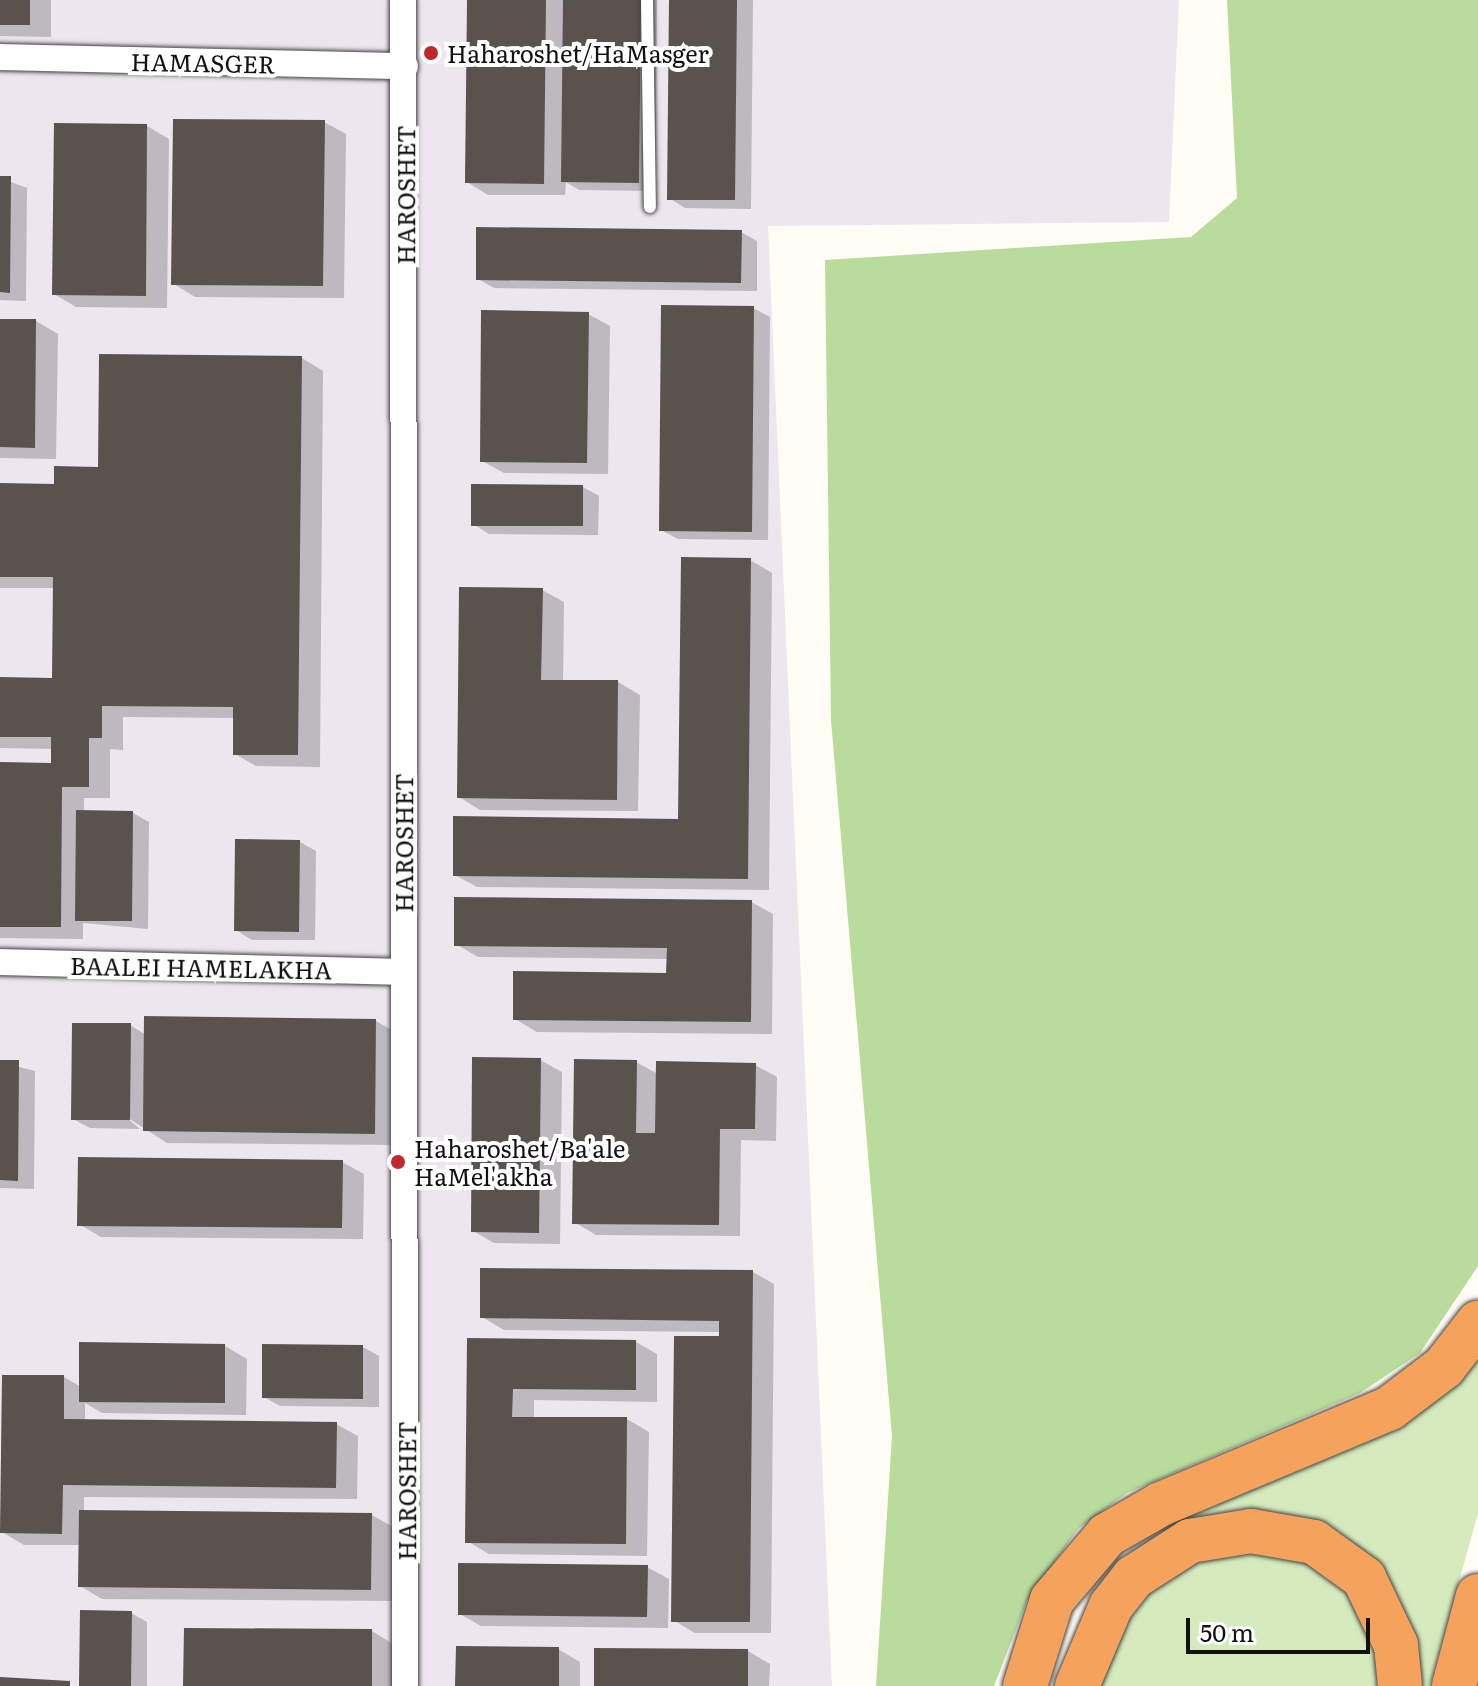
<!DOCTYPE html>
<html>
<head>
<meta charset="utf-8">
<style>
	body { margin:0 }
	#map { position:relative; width:1478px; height:1686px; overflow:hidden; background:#fffdf5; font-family:Literata,serif }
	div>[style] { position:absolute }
	.industrial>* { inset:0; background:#eee6ef }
	.green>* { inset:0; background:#d5ebbd }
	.forest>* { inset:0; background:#b9dc9c }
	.shadow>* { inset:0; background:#0003 }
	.building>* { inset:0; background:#5a524d }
	.roads { filter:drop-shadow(0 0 2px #444) drop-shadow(0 0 2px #444) }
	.service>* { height:12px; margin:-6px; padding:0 6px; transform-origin:6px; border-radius:6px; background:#fff }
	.minor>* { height:26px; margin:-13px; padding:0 13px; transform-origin:13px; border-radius:13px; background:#fff }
	.motorway>* { height:44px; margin:-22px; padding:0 22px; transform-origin:22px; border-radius:22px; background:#f5a25d }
	.dots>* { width:22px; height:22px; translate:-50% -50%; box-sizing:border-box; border:4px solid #fff; border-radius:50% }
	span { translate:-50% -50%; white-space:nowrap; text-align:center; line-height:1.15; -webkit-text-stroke:8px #fff; paint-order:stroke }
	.poi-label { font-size:24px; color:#111 }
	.left { translate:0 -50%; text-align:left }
	.street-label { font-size:24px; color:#111 }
	.scale { position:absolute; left:1186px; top:1618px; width:184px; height:36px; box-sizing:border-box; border:4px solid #111; border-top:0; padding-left:10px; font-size:24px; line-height:28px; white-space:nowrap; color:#111; -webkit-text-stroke:6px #fff; paint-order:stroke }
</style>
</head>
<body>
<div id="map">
	<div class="industrial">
		<div style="clip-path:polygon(0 0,1179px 0,1169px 222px,768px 226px,832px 1686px,0 1686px)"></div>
	</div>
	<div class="green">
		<div style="clip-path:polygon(1478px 1352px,1478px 1513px,1430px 1686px,1420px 1686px,1382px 1578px,1166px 1534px,1155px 1523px)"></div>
		<div style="clip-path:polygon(1216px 1548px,1308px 1558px,1365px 1609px,1383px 1686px,1098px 1686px,1104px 1655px,1154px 1577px)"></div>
	</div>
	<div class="forest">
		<div style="clip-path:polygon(1227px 0,1478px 0,1478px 1266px,1420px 1353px,1360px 1393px,1127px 1493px,1078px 1529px,1027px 1601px,994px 1686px,876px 1686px,892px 1436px,831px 720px,825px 260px,1191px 237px,1237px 198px)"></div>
	</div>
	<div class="shadow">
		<div style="clip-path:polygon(0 0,51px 0,51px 37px,0 36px)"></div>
		<div style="clip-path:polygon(469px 0,657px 0,655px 191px,579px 190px,566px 182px,565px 195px,488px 195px,467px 182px)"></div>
		<div style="clip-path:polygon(671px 0,753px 0,751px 209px,685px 208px,669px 198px)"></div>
		<div style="clip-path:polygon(324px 122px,346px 134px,344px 298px,195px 297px,174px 284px)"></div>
		<div style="clip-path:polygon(147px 126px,169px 139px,167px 308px,76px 307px,54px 294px)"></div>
		<div style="clip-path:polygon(0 178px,27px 188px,26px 301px,0 300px)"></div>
		<div style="clip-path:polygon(741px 232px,757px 241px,757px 291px,494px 288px,478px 279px)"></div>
		<div style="clip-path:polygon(753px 308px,770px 317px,768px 540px,678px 539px,661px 530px)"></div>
		<div style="clip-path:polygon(588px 314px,610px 326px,608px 474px,504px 473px,482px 461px)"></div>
		<div style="clip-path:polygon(0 321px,36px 321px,58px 334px,56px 459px,0 458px)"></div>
		<div style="clip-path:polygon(302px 358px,323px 371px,320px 767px,256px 766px,235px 754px,235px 718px,123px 717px,123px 750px,110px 749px,110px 798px,84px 798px,84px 812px,133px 813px,149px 822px,148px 929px,83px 923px,83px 939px,0 938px,0 764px,53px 765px,53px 749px,0 748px,0 679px,54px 680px,55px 588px,0 588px,0 485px,56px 486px,100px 469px)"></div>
		<div style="clip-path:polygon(583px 487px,599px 496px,598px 535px,489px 534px,473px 524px)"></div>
		<div style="clip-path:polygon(750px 560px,772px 573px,769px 890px,477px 887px,455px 875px,680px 821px)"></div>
		<div style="clip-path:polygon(542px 590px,564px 602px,563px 682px,618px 682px,640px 695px,638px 811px,480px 810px,459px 797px)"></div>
		<div style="clip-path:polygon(300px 842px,316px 851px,315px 940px,252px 940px,236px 930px)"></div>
		<div style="clip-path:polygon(751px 902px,773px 914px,772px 1034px,537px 1032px,515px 1019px,668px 975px,668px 959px,478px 957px,456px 944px)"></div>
		<div style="clip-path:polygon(376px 1021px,397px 1033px,396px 1145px,167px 1143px,122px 1114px,140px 1129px,90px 1128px,73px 1119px,130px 1025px,146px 1035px)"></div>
		<div style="clip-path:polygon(540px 1060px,562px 1072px,560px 1244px,494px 1243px,473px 1231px)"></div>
		<div style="clip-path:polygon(0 1062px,35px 1071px,34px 1189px,0 1188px)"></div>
		<div style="clip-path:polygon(636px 1062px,658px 1074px,755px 1065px,777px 1077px,776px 1141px,741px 1140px,740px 1236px,596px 1235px,574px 1222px)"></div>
		<div style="clip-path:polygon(342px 1162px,364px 1174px,363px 1239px,101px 1237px,79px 1224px)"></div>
		<div style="clip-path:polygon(753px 1272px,774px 1284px,771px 1633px,695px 1633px,673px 1620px,721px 1332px,504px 1330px,482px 1317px)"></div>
		<div style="clip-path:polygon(469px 1340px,636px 1342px,657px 1354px,657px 1402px,534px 1400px,534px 1419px,627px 1419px,649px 1432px,647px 1556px,489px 1554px,467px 1541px)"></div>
		<div style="clip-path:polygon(225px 1346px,247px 1359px,246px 1415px,102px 1413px,85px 1403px,85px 1422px,336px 1424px,358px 1436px,357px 1499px,84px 1497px,84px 1512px,372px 1515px,393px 1527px,392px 1601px,102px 1599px,80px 1586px,80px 1545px,24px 1545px,2px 1532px,64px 1377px,81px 1387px)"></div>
		<div style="clip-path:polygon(363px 1347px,379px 1356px,379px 1407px,280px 1406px,264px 1397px)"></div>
		<div style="clip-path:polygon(647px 1567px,669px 1579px,668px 1628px,481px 1626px,460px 1614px)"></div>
		<div style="clip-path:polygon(131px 1613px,147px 1622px,147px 1686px,81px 1686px)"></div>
		<div style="clip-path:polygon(372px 1631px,393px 1644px,393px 1686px,185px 1686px)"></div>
		<div style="clip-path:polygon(558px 1649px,580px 1662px,580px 1686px,457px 1686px)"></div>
		<div style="clip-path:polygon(748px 1651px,770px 1664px,769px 1686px,596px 1686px)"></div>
	</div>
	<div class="building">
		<div style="clip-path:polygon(0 0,30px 0,30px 25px,0 25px)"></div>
		<div style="clip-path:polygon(467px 0,546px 0,544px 184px,465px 183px)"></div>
		<div style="clip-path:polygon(563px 0,641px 0,639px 183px,561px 182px)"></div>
		<div style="clip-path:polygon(669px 0,737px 0,735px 200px,667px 200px)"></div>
		<div style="clip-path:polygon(173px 119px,325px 120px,323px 286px,171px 285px)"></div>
		<div style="clip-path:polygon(54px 123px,147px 124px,146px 296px,52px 295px)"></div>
		<div style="clip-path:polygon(0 176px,11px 176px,10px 293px,0 292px)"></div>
		<div style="clip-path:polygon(476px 227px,742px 230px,741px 283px,476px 280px)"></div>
		<div style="clip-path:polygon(661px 305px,754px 306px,752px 532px,659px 531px)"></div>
		<div style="clip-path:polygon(481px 310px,589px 312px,587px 463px,480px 462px)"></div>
		<div style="clip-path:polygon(0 319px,36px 319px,35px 448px,0 447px)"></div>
		<div style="clip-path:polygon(99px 354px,302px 356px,298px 755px,233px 755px,233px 707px,102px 706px,102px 738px,89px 738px,89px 787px,62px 787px,61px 927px,0 927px,0 762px,51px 763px,51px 737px,0 737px,0 677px,52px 678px,53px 577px,0 577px,0 483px,54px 484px,54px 466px,98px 467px)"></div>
		<div style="clip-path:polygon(471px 484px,583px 485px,583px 526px,471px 526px)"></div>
		<div style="clip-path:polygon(681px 557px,751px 558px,748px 879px,453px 876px,453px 816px,678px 819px)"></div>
		<div style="clip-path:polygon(459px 587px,543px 588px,541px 680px,618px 680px,617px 800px,457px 798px)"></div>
		<div style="clip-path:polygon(76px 810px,133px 811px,132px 921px,75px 921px)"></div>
		<div style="clip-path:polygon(235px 839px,300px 840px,299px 932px,234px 931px)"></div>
		<div style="clip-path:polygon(454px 897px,752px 900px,751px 1022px,513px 1020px,513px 971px,666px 973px,667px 948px,454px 946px)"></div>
		<div style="clip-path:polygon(144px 1016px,376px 1019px,375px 1134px,143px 1131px)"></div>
		<div style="clip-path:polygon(72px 1023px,131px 1023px,130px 1120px,71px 1120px)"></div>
		<div style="clip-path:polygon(472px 1057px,541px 1058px,539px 1233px,471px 1232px)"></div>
		<div style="clip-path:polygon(574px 1059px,637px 1060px,636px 1133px,655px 1133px,656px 1061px,756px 1063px,755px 1129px,720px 1129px,719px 1225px,572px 1224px)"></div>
		<div style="clip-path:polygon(0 1060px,19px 1060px,18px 1181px,0 1180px)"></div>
		<div style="clip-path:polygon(78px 1157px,343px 1160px,342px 1228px,77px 1226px)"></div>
		<div style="clip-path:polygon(480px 1268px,753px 1270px,750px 1622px,671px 1622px,674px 1336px,719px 1336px,719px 1321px,480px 1318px)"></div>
		<div style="clip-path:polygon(467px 1338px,636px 1340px,636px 1390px,513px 1389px,512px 1417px,627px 1417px,626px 1544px,465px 1543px)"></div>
		<div style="clip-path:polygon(79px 1342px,225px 1344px,225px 1403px,79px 1402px)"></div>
		<div style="clip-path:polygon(262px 1344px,363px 1345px,363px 1399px,262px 1398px)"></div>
		<div style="clip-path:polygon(2px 1375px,64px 1375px,64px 1419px,337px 1422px,336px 1488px,63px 1485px,62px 1534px,0 1533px)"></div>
		<div style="clip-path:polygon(79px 1510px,372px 1513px,371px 1590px,78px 1587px)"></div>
		<div style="clip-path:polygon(458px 1563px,648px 1565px,647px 1617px,458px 1615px)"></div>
		<div style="clip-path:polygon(80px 1610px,132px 1611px,131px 1686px,79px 1686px)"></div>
		<div style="clip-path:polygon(184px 1628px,372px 1629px,372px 1686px,183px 1686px)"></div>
		<div style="clip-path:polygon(456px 1646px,559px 1647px,559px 1686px,455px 1686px)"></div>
		<div style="clip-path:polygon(594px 1648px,748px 1649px,748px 1686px,594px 1686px)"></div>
		<div style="clip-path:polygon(0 1677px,70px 1681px,70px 1686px,0 1686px)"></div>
	</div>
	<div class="roads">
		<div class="service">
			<div style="left:647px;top:0;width:207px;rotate:89.2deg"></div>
		</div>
		<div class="minor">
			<div style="left:403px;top:0;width:1686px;rotate:89.93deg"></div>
			<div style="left:0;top:57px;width:405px;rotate:1.3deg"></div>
			<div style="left:0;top:962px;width:403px;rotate:1.4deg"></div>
		</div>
		<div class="motorway">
			<div style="left:1025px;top:1686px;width:90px;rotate:-72.6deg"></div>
			<div style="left:1052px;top:1600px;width:85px;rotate:-49.8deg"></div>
			<div style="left:1107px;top:1535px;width:62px;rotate:-29.9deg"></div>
			<div style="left:1161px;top:1504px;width:248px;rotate:-22.7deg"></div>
			<div style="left:1390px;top:1408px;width:68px;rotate:-37.2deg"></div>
			<div style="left:1444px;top:1367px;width:56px;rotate:-52.3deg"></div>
			<div style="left:1077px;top:1686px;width:87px;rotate:-67deg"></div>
			<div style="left:1111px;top:1606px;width:37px;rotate:-52deg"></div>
			<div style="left:1134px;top:1577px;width:67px;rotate:-32.7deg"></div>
			<div style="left:1190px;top:1541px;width:62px;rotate:-9.3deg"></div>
			<div style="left:1251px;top:1531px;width:64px;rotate:9.9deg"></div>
			<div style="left:1314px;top:1542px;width:62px;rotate:35.8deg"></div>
			<div style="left:1364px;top:1578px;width:74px;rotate:64.5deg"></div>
			<div style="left:1396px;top:1645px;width:41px;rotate:84.4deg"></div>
			<div style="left:1454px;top:1686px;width:93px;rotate:-75.1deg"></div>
		</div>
	</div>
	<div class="dots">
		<div style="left:431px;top:53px;background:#c4262e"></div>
		<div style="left:398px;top:1162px;background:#c4262e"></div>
	</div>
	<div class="poi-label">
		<span class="left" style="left:447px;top:53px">Haharoshet/HaMasger</span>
		<span class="left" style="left:414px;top:1162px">Haharoshet/Ba'ale<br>HaMel'akha</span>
	</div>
	<div class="street-label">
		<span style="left:203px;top:62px;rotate:1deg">HAMASGER</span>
		<span style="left:405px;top:195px;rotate:-90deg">HAROSHET</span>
		<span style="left:403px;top:843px;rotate:-90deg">HAROSHET</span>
		<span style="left:201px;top:967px;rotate:1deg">BAALEI HAMELAKHA</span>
		<span style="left:406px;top:1491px;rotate:-90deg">HAROSHET</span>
	</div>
	<div class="scale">50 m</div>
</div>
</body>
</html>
